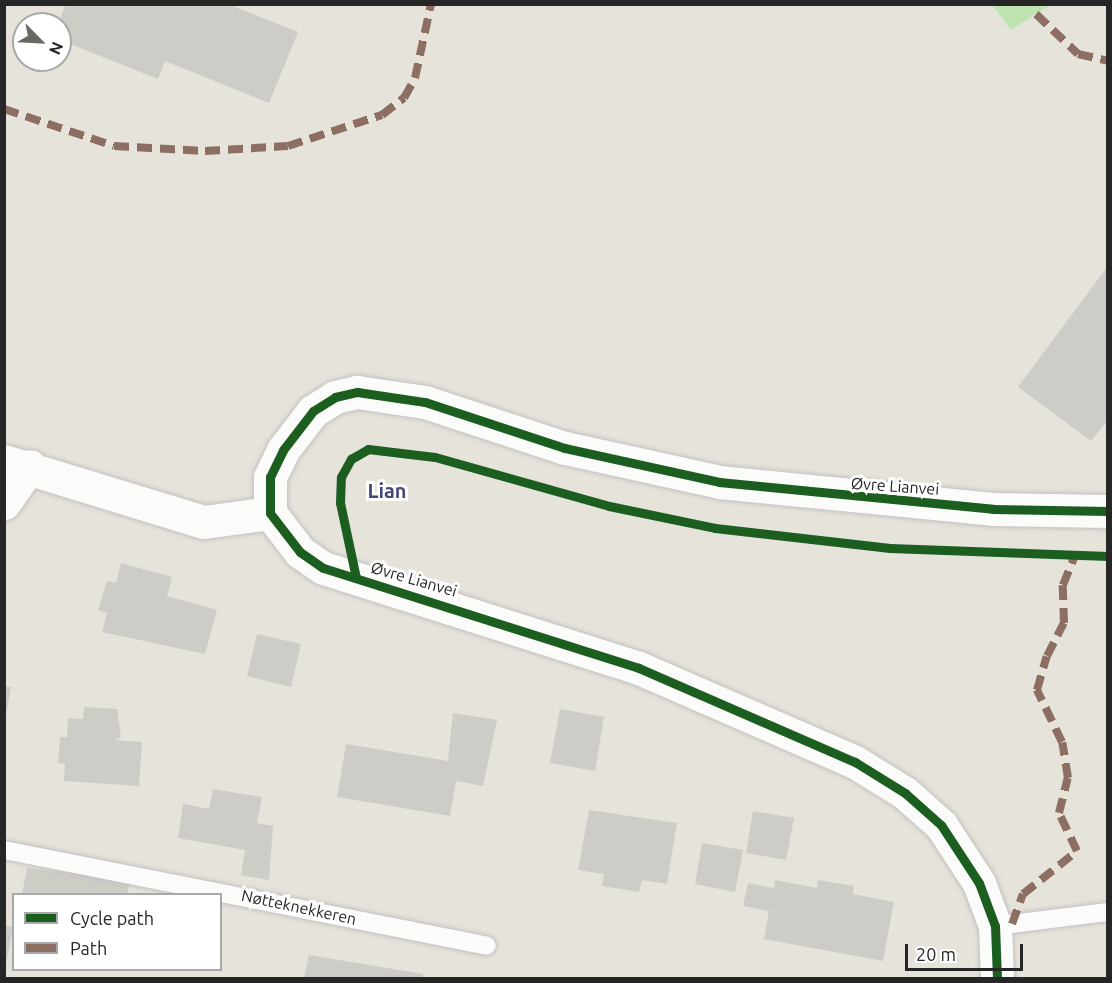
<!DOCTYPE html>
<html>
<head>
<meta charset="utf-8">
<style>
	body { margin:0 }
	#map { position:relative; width:1112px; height:983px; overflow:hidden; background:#e6e3da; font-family:Ubuntu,sans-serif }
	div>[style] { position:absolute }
	.green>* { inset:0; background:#c0e4b1 }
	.building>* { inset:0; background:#ceccc7 }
	.roads { filter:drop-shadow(0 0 2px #c3c1c1) drop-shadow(0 0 2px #c3c1c1) }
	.service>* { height:18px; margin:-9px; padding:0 9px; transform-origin:9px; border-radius:9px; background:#fbfbf9 }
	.minor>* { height:33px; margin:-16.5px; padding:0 16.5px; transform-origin:16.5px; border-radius:16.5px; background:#fbfbf9 }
	.quiet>* { height:8px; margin-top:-4px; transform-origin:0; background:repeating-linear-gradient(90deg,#8d6e63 0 15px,transparent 0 23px) }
	.cycleway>* { height:9px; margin:-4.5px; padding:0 4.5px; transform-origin:4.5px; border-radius:4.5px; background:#1b5e20 }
	span { translate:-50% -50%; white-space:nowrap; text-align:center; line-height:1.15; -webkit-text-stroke:6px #fff; paint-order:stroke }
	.street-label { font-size:16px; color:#262626 }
	.quarter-label { font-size:20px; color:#464778; font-weight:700 }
	.frame { position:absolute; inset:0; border:6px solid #262626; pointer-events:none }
	.legend { position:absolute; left:12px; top:893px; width:210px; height:78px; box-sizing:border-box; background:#fff; border:2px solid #a8a8a8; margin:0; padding:8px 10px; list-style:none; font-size:18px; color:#262626 }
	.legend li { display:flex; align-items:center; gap:12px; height:30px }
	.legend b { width:30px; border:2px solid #a8a8a8 }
	.north { position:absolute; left:12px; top:12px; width:60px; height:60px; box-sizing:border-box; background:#fff; border:2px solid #a8a8a8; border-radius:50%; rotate:114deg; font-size:16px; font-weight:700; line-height:24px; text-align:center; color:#262626 }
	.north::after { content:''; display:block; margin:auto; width:21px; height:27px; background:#696865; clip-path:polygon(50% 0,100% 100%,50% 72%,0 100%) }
	.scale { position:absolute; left:905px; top:944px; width:118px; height:27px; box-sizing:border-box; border:3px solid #262626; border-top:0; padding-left:8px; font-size:18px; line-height:21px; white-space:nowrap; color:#262626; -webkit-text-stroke:4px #fff; paint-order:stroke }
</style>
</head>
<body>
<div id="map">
	<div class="green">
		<div style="clip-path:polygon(992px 5px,1050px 5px,1011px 30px)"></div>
	</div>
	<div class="building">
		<div style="clip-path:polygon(66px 4px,228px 4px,298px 32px,269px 103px,165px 61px,158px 79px,60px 40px,58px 24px)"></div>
		<div style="clip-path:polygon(1108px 266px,1108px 420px,1091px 441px,1018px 387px)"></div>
		<div style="clip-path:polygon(121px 563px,172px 577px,167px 596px,217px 610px,205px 654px,102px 632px,107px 613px,98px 610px,107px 581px,116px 583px)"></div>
		<div style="clip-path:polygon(257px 634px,301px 644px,291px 687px,247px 676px)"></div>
		<div style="clip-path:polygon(4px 686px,11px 687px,6px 716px,4px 715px)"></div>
		<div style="clip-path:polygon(84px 707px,117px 709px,121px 737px,115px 740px,142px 742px,139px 786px,64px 781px,65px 764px,58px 763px,60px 737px,67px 737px,68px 718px,83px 719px)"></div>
		<div style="clip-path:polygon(560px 709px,604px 717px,595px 771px,550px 763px)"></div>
		<div style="clip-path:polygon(453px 713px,497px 720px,483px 786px,456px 781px,450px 816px,337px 797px,346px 744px,448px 761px)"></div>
		<div style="clip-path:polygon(213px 789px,262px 797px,257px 823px,273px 826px,269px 880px,241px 875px,245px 850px,178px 838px,183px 804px,209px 809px)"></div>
		<div style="clip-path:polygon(589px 810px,677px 823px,667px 884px,642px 880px,639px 892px,602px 886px,604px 874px,578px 870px)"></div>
		<div style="clip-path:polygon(753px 811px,794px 818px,786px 860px,746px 853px)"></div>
		<div style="clip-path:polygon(702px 843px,743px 850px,735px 892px,695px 884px)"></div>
		<div style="clip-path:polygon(27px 868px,130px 879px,127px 894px,22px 894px)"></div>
		<div style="clip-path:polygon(775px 880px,817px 888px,818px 880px,854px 886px,853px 894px,894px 902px,883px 961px,764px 939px,769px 911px,743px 906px,748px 883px,774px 888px)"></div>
		<div style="clip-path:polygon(4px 925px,13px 927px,6px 965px,4px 965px)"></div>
		<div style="clip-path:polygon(309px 955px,423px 974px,423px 978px,304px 978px)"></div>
	</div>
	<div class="roads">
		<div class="service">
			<div style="left:4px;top:850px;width:492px;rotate:11.2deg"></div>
			<div style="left:995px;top:926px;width:114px;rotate:-7.1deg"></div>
		</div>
		<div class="minor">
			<div style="left:4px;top:461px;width:209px;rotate:17deg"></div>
			<div style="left:204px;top:522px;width:67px;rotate:-7.8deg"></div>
			<div style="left:4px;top:503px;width:45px;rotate:-54.9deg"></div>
			<div style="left:997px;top:978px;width:52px;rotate:-92.2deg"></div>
			<div style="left:995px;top:926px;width:46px;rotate:-110.4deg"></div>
			<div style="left:979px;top:883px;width:69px;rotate:-123.2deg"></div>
			<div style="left:941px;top:825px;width:48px;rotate:-138.4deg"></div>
			<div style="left:905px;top:793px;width:59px;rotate:-148.2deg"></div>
			<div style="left:855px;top:762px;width:236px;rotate:-156.5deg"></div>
			<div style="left:639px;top:668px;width:331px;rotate:-162.4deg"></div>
			<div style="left:323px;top:568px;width:28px;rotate:-145deg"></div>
			<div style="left:300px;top:552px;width:49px;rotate:-127.6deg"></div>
			<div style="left:270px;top:513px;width:36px;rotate:-90deg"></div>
			<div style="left:270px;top:477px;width:30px;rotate:-64deg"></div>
			<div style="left:283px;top:450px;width:49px;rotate:-52.4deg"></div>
			<div style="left:313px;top:411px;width:26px;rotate:-32deg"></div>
			<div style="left:335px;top:397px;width:23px;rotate:-13deg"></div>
			<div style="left:357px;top:392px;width:69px;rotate:8.4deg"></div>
			<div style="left:425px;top:402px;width:147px;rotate:18.2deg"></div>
			<div style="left:565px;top:448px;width:158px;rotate:12.4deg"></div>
			<div style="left:719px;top:482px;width:275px;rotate:5.6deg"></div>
			<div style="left:993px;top:509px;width:115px;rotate:1deg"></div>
		</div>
	</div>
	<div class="quiet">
		<div style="left:1036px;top:14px;width:58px;rotate:43.6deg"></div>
		<div style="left:1078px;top:54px;width:31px;rotate:13deg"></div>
		<div style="left:4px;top:109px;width:116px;rotate:18.6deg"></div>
		<div style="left:114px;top:146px;width:91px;rotate:3.1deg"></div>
		<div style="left:205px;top:151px;width:83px;rotate:-3.4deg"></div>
		<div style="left:288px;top:146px;width:99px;rotate:-18.3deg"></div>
		<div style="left:382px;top:115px;width:28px;rotate:-38deg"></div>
		<div style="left:404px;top:98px;width:23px;rotate:-61deg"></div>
		<div style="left:415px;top:78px;width:76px;rotate:-77.8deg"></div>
		<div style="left:1012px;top:924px;width:32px;rotate:-70deg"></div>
		<div style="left:1023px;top:894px;width:69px;rotate:-38.5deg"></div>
		<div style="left:1077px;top:851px;width:42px;rotate:-115.3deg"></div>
		<div style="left:1059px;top:813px;width:36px;rotate:-76deg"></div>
		<div style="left:1068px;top:778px;width:36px;rotate:-99deg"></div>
		<div style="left:1062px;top:742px;width:58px;rotate:-115.7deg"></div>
		<div style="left:1037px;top:690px;width:35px;rotate:-74deg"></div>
		<div style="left:1047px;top:656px;width:37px;rotate:-63deg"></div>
		<div style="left:1064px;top:623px;width:38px;rotate:-92deg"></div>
		<div style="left:1063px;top:585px;width:31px;rotate:-68deg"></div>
	</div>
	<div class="cycleway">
		<div style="left:356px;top:578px;width:77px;rotate:-102deg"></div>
		<div style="left:340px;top:503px;width:26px;rotate:-88deg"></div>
		<div style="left:341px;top:477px;width:21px;rotate:-61deg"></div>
		<div style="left:351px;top:459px;width:20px;rotate:-30deg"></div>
		<div style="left:368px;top:449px;width:67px;rotate:6.8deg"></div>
		<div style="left:435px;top:457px;width:181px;rotate:15.7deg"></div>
		<div style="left:609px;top:506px;width:108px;rotate:11.7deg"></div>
		<div style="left:715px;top:528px;width:176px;rotate:6.5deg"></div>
		<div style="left:890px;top:548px;width:218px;rotate:2.1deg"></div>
		<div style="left:997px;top:978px;width:52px;rotate:-92.2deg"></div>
		<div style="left:995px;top:926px;width:46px;rotate:-110.4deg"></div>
		<div style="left:979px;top:883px;width:69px;rotate:-123.2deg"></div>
		<div style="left:941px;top:825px;width:48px;rotate:-138.4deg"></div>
		<div style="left:905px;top:793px;width:59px;rotate:-148.2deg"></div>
		<div style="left:855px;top:762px;width:236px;rotate:-156.5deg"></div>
		<div style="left:639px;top:668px;width:331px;rotate:-162.4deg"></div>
		<div style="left:323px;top:568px;width:28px;rotate:-145deg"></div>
		<div style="left:300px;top:552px;width:49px;rotate:-127.6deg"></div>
		<div style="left:270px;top:513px;width:36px;rotate:-90deg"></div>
		<div style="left:270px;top:477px;width:30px;rotate:-64deg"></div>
		<div style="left:283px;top:450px;width:49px;rotate:-52.4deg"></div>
		<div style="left:313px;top:411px;width:26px;rotate:-32deg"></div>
		<div style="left:335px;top:397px;width:23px;rotate:-13deg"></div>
		<div style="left:357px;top:392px;width:69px;rotate:8.4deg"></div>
		<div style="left:425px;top:402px;width:147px;rotate:18.2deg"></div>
		<div style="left:565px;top:448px;width:158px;rotate:12.4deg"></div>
		<div style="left:719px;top:482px;width:275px;rotate:5.6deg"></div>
		<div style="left:993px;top:509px;width:115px;rotate:1deg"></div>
	</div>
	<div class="street-label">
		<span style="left:895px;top:486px;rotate:4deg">Øvre Lianvei</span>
		<span style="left:414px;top:579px;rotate:16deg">Øvre Lianvei</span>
		<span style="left:299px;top:907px;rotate:12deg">Nøtteknekkeren</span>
	</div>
	<div class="quarter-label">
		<span style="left:387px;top:490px">Lian</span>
	</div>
	<div class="frame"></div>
	<ul class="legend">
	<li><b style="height:8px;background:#1b5e20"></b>Cycle path</li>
	<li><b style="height:8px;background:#8d6e63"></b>Path</li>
	</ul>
	<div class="north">N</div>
	<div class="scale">20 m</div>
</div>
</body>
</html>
